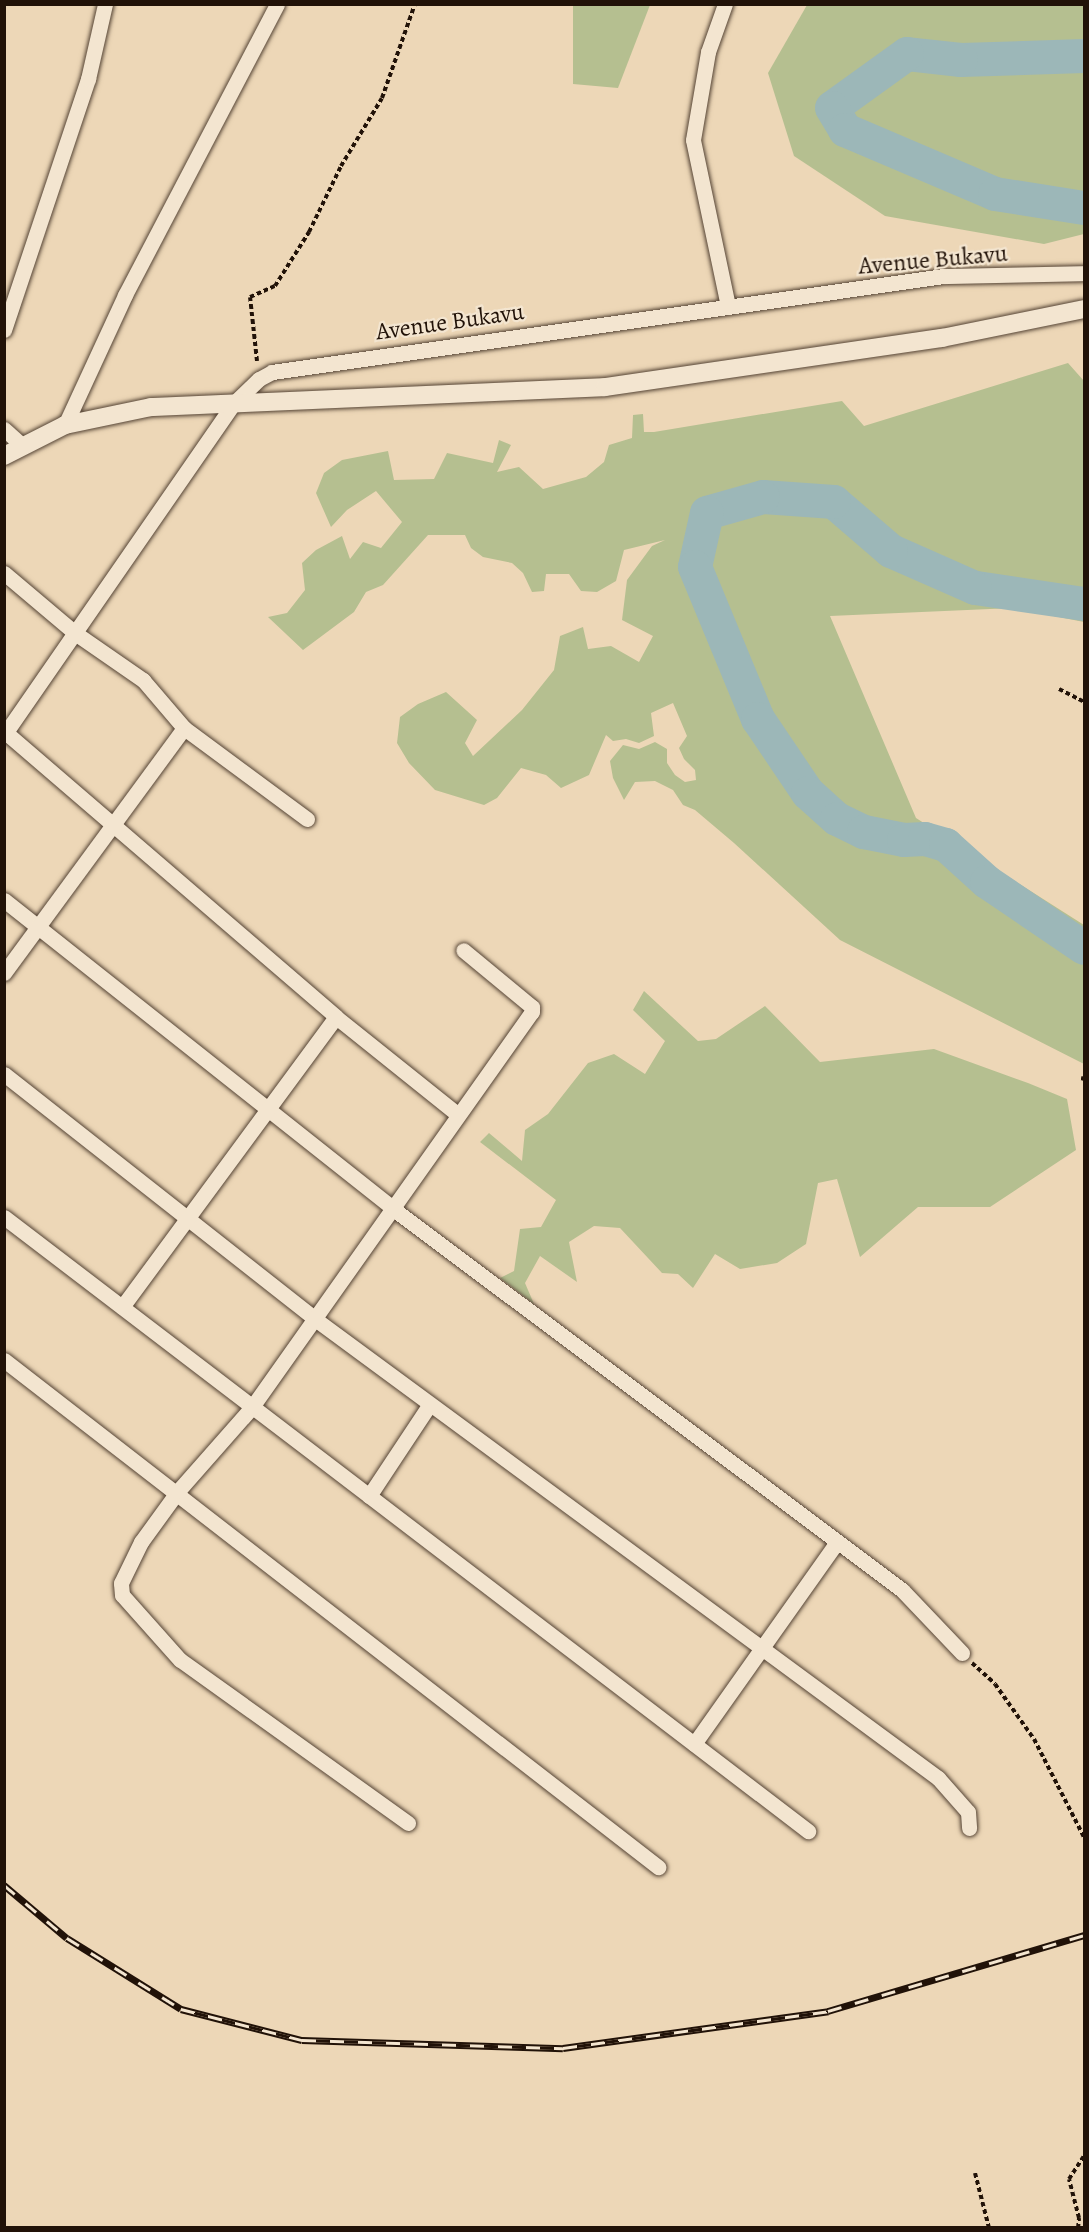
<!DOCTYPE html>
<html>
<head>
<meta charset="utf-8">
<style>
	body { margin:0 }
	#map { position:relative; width:1089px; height:2232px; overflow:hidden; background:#edd7b7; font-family:Alegreya,serif }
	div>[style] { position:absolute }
	.green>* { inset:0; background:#b5bf90 }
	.river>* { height:34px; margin:-17px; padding:0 17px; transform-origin:17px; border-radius:17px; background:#9cb7b8 }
	.path>* { height:4px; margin-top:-2px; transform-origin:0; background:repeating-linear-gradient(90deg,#211208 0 4.5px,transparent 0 7.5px) }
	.roads { filter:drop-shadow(0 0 2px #544334) drop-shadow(0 0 2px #544334) }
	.minor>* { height:15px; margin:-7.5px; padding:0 7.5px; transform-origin:7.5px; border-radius:7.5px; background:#f3e5d0 }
	.tertiary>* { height:18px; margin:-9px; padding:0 9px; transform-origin:9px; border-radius:9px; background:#f3e5d0 }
	.rail>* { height:7px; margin-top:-3.5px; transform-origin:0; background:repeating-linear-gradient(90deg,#f3e5d0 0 14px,#211208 0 28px); box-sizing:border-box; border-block:2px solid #211208 }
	span { translate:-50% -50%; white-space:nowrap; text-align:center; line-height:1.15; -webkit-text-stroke:4.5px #f3e5d0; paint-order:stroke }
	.street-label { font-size:24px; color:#211208 }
	.frame { position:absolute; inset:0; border:6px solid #211208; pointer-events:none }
</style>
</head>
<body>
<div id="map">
	<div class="green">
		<div style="clip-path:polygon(573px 5px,650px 5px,618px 88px,573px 84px)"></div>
		<div style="clip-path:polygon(807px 5px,1084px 5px,1084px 234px,1044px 244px,885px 216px,794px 156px,768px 73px)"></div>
		<div style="clip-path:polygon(1068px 363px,1084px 381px,1084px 622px,1013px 608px,830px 616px,916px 818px,1084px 925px,1084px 1064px,840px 940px,734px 843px,695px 810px,683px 805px,673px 790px,655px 781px,635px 782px,624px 800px,613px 778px,610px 761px,623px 745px,639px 749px,655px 742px,667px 749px,667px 763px,675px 775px,685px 782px,696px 780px,695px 770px,684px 759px,679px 748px,687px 736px,673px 703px,651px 713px,654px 736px,639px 743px,626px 739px,613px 741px,606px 735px,589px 775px,561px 788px,546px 775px,521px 768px,497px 798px,484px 805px,435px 790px,409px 763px,397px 743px,400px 717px,418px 704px,446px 692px,477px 720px,465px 743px,473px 756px,522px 710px,554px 670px,560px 636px,583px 627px,588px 649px,611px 646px,639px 662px,653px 636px,622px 620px,627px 580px,652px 546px,665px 540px,624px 550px,616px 581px,597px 592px,581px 591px,569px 574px,546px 574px,544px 591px,532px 592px,523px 573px,512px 563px,483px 557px,471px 548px,465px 535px,428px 535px,383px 585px,366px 592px,354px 612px,303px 650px,268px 617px,287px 613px,305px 590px,302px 563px,316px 550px,342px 536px,350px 559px,363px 542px,381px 548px,402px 522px,376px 491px,347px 510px,331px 527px,316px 493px,324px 473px,342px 460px,388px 451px,394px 480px,434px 479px,447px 453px,493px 463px,499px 440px,511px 445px,497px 472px,519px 467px,543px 489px,586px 477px,604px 462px,609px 445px,632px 438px,633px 415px,643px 414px,644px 432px,654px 432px,842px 401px,864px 426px)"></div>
		<div style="clip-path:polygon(644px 991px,698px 1041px,716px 1039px,765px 1006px,820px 1062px,934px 1049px,1028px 1083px,1067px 1099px,1076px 1150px,990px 1207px,918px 1207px,860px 1257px,837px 1179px,818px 1183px,806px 1244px,777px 1263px,740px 1269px,715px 1254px,693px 1288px,678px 1274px,662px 1273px,620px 1228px,594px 1226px,569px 1242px,577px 1282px,540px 1256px,525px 1283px,534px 1304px,500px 1278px,514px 1271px,520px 1229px,541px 1227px,556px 1200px,480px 1142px,489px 1133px,522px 1161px,525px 1130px,548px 1114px,588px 1063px,614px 1054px,645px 1074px,665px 1041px,633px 1010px)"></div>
	</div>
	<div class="river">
		<div style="left:1084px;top:56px;width:123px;rotate:178.1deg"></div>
		<div style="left:961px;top:60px;width:54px;rotate:-173.7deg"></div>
		<div style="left:907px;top:54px;width:92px;rotate:144.2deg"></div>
		<div style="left:832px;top:108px;width:26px;rotate:59deg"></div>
		<div style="left:845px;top:130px;width:163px;rotate:23.1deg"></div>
		<div style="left:995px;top:194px;width:90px;rotate:8.9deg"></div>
		<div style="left:1084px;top:604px;width:110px;rotate:-171.6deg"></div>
		<div style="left:975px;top:588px;width:92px;rotate:-156.2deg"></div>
		<div style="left:891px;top:551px;width:75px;rotate:-139.3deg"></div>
		<div style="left:834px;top:502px;width:71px;rotate:-176deg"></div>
		<div style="left:763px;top:497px;width:58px;rotate:164.1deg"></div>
		<div style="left:707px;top:513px;width:55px;rotate:102.5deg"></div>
		<div style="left:695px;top:567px;width:165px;rotate:67.5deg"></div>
		<div style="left:758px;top:719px;width:89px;rotate:56deg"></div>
		<div style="left:808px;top:793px;width:39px;rotate:42deg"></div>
		<div style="left:837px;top:819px;width:30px;rotate:26deg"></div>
		<div style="left:864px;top:832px;width:41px;rotate:11.3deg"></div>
		<div style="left:904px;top:840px;width:21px;rotate:-3deg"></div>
		<div style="left:925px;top:839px;width:22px;rotate:16deg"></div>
		<div style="left:946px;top:845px;width:55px;rotate:42.1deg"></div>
		<div style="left:987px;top:882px;width:117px;rotate:34.2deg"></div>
	</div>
	<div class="path">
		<div style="left:516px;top:4px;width:5px"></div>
		<div style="left:257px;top:361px;width:64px;rotate:-96.2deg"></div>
		<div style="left:250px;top:297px;width:27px;rotate:-24deg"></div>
		<div style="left:275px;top:286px;width:64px;rotate:-57.8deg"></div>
		<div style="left:309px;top:232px;width:73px;rotate:-64.1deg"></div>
		<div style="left:341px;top:166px;width:79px;rotate:-58.9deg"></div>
		<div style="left:382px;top:98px;width:100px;rotate:-70.7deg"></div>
		<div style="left:1059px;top:689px;width:28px;rotate:27deg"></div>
		<div style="left:1081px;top:1078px;width:3px;rotate:18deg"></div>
		<div style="left:972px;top:1663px;width:31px;rotate:42deg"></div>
		<div style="left:995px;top:1684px;width:67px;rotate:54.7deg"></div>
		<div style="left:1034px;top:1739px;width:110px;rotate:63deg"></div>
		<div style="left:975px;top:2173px;width:57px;rotate:75.7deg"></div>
		<div style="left:1078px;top:2228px;width:10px;rotate:-84deg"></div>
		<div style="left:1079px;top:2218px;width:40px;rotate:-104.4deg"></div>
		<div style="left:1069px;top:2179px;width:27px;rotate:-57deg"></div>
	</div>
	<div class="roads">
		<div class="minor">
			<div style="left:725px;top:4px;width:51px;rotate:109.5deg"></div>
			<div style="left:708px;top:52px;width:89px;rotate:99.7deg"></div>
			<div style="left:693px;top:140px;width:170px;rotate:78.1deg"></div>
			<div style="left:4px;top:330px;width:265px;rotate:-71.5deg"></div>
			<div style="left:88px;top:79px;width:77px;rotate:-77.2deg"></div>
			<div style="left:65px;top:425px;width:143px;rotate:-65.2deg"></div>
			<div style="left:125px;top:295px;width:328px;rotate:-62.4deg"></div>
			<div style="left:4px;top:429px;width:24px;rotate:42deg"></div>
			<div style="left:4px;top:573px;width:93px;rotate:40.2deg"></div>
			<div style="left:75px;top:633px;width:83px;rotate:34.7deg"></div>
			<div style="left:143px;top:680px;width:63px;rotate:49.5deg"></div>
			<div style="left:184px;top:728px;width:153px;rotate:36.5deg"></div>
			<div style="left:4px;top:731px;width:438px;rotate:40.7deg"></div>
			<div style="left:336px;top:1017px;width:155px;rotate:38.7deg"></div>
			<div style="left:4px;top:735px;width:402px;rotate:-55.3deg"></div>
			<div style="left:233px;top:404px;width:36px;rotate:-44deg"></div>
			<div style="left:259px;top:379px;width:15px;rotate:-28deg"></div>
			<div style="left:272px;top:372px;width:679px;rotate:-8.13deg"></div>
			<div style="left:944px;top:276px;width:140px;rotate:-1.2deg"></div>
			<div style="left:4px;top:900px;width:495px;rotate:38.4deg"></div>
			<div style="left:392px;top:1208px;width:637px;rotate:36.83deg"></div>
			<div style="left:902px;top:1590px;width:87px;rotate:46.4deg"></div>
			<div style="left:4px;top:973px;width:304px;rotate:-53.7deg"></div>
			<div style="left:4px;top:1074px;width:396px;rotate:38.2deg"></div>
			<div style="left:315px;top:1319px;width:774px;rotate:36.38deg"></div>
			<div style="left:938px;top:1778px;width:45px;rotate:48.6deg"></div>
			<div style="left:968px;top:1812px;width:16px;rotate:86deg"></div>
			<div style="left:4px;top:1217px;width:1012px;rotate:37.37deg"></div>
			<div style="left:122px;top:1307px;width:360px;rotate:-53.6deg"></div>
			<div style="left:4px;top:1360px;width:828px;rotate:37.78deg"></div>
			<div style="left:369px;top:1496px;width:110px;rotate:-56.5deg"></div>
			<div style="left:694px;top:1744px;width:247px;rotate:-54.7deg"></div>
			<div style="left:408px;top:1823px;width:280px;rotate:-144.4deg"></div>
			<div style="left:180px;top:1660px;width:87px;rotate:-131.7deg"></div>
			<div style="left:122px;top:1595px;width:12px;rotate:-95deg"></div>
			<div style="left:121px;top:1583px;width:46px;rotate:-64deg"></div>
			<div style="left:141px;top:1542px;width:63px;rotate:-54deg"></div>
			<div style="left:178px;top:1491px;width:112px;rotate:-48.6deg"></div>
			<div style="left:252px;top:1407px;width:484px;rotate:-54.7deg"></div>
			<div style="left:532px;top:1012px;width:5px;rotate:-90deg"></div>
			<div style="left:532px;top:1007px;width:89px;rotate:-140.4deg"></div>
		</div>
		<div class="tertiary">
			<div style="left:4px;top:456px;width:68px;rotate:-26.9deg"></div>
			<div style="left:65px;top:425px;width:88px;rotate:-11.8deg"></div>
			<div style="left:151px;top:407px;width:454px;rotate:-2.5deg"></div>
			<div style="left:605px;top:387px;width:341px;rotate:-8.3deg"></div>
			<div style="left:942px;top:338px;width:145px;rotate:-11.5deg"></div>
		</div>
	</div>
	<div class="rail">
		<div style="left:4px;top:1885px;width:82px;rotate:40.1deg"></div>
		<div style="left:67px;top:1938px;width:134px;rotate:31.9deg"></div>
		<div style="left:181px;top:2009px;width:125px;rotate:14.4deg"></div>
		<div style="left:302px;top:2040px;width:261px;rotate:1.8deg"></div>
		<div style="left:563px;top:2048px;width:268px;rotate:-7.9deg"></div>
		<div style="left:828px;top:2011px;width:267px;rotate:-16.5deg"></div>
	</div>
	<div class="street-label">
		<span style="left:933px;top:260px;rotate:-5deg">Avenue Bukavu</span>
		<span style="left:450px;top:322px;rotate:-8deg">Avenue Bukavu</span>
	</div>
	<div class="frame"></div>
</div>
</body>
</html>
